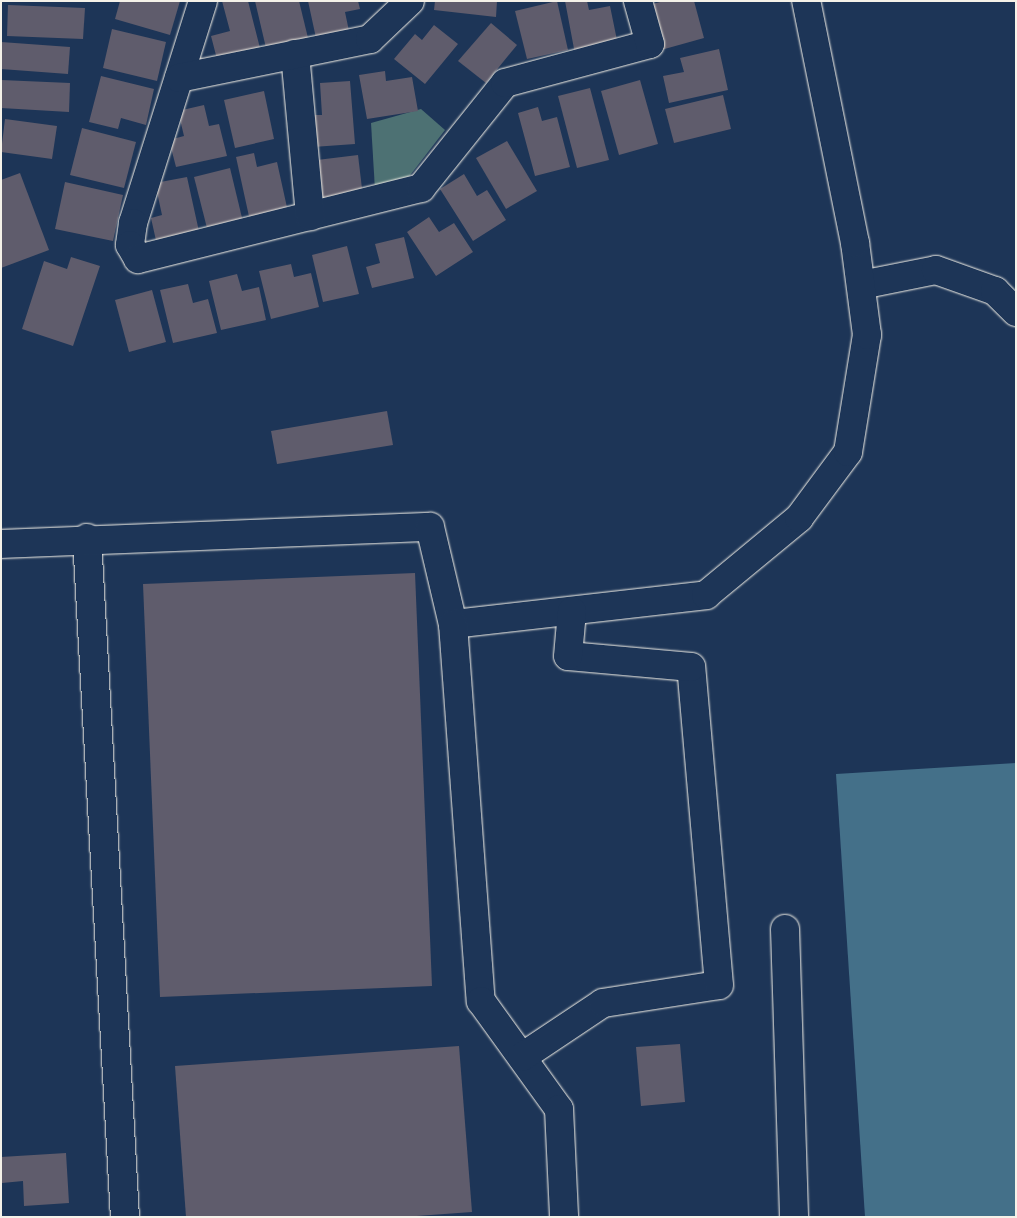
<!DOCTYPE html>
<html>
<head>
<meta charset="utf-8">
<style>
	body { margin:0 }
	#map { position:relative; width:1017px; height:1218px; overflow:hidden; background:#1d3557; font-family:Kalam,sans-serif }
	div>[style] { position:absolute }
	.green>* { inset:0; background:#4d7173 }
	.water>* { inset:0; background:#447089 }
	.building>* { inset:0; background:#5f5c6c }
	.roads { filter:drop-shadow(0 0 1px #f4f1e8) drop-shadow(0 0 1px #f4f1e8) }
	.minor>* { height:28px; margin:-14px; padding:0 14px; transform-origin:14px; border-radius:14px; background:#1d3557 }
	span { translate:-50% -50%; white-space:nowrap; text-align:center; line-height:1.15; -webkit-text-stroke:4px #1d3557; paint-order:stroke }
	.frame { position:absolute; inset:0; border:2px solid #f4f1e8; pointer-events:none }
</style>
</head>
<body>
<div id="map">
	<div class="green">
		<div style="clip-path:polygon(421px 109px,445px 130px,401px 187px,375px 190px,371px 123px)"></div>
	</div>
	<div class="water">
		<div style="clip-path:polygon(1016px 763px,1016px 1217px,865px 1217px,836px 774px)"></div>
	</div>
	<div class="building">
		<div style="clip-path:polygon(120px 1px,180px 1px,170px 35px,115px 19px)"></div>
		<div style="clip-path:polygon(222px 1px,248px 1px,261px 52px,218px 63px,211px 36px,230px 31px)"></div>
		<div style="clip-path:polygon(255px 1px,299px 1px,308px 38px,266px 48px)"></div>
		<div style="clip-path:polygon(308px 1px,358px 1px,360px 9px,345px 12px,349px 31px,316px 38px)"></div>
		<div style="clip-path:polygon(435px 1px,497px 1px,496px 17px,434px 10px)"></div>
		<div style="clip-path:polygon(557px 1px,568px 50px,527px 59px,515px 11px)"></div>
		<div style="clip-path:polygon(565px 1px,587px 1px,589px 10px,610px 6px,618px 45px,575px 54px)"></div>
		<div style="clip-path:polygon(664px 1px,694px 1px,704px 38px,661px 50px,649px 5px)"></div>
		<div style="clip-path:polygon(8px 5px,85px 8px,83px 39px,7px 36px)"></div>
		<div style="clip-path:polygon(491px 23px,517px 45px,486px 83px,458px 61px)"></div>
		<div style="clip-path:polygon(434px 25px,458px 44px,425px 84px,394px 59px,415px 34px,422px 40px)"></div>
		<div style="clip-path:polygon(112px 29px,166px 42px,157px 81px,103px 68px)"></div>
		<div style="clip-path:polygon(1px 42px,70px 47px,68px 74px,1px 69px)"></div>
		<div style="clip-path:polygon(719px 49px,728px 90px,669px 103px,663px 76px,684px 72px,680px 58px)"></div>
		<div style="clip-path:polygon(385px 71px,386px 81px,412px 77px,418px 111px,367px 119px,359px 75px)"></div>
		<div style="clip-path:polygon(101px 76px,154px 89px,146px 125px,121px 118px,118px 129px,89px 122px)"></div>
		<div style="clip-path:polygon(1px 80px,70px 83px,69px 112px,1px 108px)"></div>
		<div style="clip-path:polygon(640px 80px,658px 144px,619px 155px,601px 91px)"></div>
		<div style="clip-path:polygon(350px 81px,355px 144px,313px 147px,310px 115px,322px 115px,320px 83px)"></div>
		<div style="clip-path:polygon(590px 88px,609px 160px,577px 168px,558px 96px)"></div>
		<div style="clip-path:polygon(264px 91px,274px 139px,235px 148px,224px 100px)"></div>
		<div style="clip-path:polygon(723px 95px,731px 129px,674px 143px,665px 109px)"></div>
		<div style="clip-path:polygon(204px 105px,209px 126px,219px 124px,227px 156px,176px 167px,169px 140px,184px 136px,178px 111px)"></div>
		<div style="clip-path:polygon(538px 107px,542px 121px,557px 117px,570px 167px,535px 176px,518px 113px)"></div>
		<div style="clip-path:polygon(5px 119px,57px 126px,52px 159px,1px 152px)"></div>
		<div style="clip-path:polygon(82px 128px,136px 142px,124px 188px,70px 175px)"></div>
		<div style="clip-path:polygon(507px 141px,537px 191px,506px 209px,476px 158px)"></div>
		<div style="clip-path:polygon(254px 153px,257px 167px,277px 162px,288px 212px,250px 221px,236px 157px)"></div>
		<div style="clip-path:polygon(358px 155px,363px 197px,323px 202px,317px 160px)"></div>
		<div style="clip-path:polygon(230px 168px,243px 222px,208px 232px,194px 177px)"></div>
		<div style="clip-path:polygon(20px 173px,49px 250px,1px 268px,1px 180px)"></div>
		<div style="clip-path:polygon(464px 174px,477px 196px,487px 190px,506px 220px,473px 241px,440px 189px)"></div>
		<div style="clip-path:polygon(187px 177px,200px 236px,157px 245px,151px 218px,162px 215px,155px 183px)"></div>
		<div style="clip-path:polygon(65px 182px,123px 195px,113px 241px,55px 229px)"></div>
		<div style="clip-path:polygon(429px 217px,439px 232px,454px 223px,473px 252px,436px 276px,407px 232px)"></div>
		<div style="clip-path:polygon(404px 237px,414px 278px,372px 288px,366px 267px,380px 263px,375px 244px)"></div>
		<div style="clip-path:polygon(347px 246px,359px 294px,323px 302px,312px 255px)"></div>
		<div style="clip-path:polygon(71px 257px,100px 266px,73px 346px,22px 329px,44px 261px,67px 269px)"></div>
		<div style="clip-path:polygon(291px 264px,294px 277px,311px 273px,319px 307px,271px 319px,259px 271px)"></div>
		<div style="clip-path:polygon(237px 274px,242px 291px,259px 287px,266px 320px,221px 330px,209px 281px)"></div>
		<div style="clip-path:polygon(188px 284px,193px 303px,208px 299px,217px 333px,173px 343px,160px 290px)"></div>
		<div style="clip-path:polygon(152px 290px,166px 342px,129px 352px,115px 300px)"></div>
		<div style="clip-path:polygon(387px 411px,393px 445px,277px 464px,271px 431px)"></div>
		<div style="clip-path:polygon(415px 573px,432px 986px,160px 997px,143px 584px)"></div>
		<div style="clip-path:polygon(680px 1044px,685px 1102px,641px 1106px,636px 1047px)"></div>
		<div style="clip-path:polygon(459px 1046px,472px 1212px,403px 1217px,186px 1217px,175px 1066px)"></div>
		<div style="clip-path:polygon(66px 1153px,69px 1203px,24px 1206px,23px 1181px,2px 1183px,1px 1157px)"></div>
	</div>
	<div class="roads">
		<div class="minor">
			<div style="left:203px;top:1px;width:233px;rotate:107.5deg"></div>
			<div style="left:133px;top:223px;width:22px;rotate:98deg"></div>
			<div style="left:130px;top:245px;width:16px;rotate:60deg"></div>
			<div style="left:138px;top:259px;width:292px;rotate:-14.1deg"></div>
			<div style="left:421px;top:188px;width:134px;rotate:-51.3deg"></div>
			<div style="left:505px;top:83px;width:150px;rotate:-15.1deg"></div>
			<div style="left:650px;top:44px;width:45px;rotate:-105.6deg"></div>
			<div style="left:295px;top:54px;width:163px;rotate:84.7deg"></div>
			<div style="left:179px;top:78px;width:195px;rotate:-11.5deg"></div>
			<div style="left:370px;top:39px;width:55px;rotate:-43.5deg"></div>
			<div style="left:861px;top:285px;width:76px;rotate:-11.3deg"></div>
			<div style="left:936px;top:270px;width:63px;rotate:19.6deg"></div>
			<div style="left:995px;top:291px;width:30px;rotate:45deg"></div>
			<div style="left:87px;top:538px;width:680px;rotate:86.8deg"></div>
			<div style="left:1px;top:544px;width:429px;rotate:-2.3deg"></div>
			<div style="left:430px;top:527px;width:100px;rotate:76.7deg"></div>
			<div style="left:453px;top:624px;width:255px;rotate:-6.5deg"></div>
			<div style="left:706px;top:595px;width:121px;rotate:-39.6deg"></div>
			<div style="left:799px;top:518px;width:82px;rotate:-53.4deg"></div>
			<div style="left:848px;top:452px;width:119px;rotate:-80.8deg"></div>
			<div style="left:867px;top:335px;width:93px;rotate:-97.4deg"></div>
			<div style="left:855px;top:243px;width:247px;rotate:-101.4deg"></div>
			<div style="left:453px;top:624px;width:378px;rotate:85.8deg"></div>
			<div style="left:481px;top:1001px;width:133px;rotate:54.2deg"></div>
			<div style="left:559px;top:1109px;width:108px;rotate:87.3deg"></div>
			<div style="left:785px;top:929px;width:288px;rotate:88.2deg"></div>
			<div style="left:522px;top:1057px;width:97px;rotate:-33.7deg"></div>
			<div style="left:603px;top:1003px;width:117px;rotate:-8.8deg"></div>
			<div style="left:719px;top:985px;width:319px;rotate:-95deg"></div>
			<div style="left:691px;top:667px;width:123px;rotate:-174.9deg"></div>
			<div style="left:568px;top:656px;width:45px;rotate:-84.9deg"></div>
		</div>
	</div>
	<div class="frame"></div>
</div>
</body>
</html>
